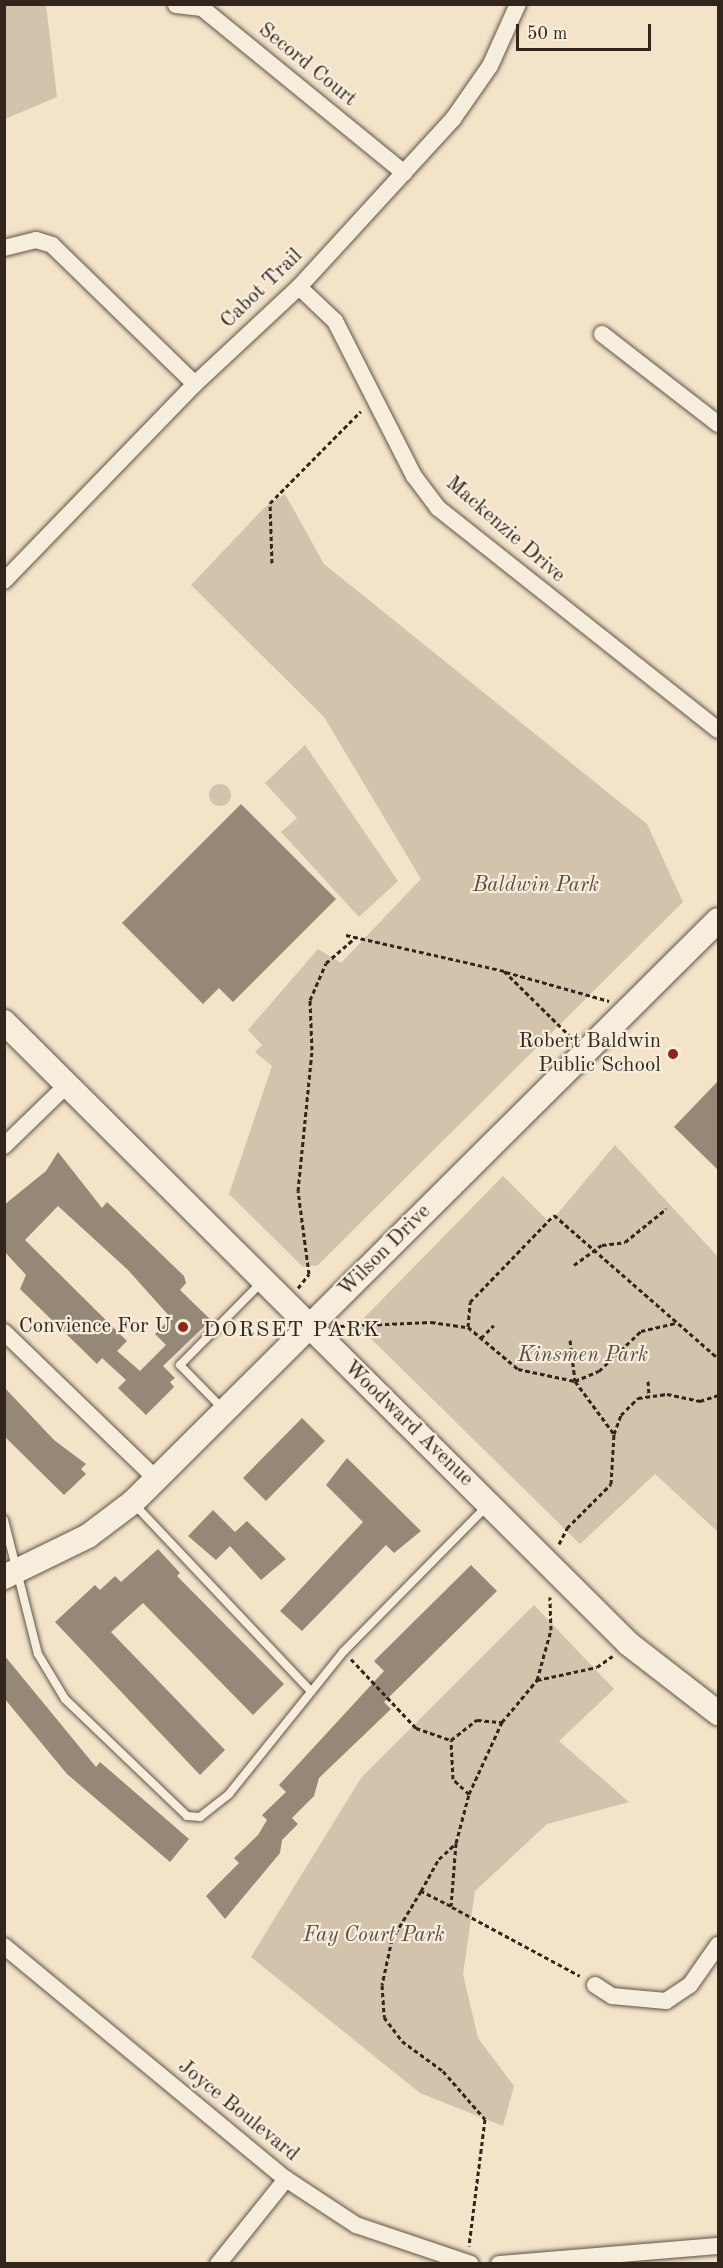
<!DOCTYPE html>
<html>
<head>
<meta charset="utf-8">
<style>
	body { margin:0 }
	#map { position:relative; width:723px; height:2268px; overflow:hidden; background:#f2e3c9; font-family:"Old Standard TT",serif }
	div>[style] { position:absolute }
	.green>* { inset:0; background:#d1c3ac }
	.round { border-radius:50% }
	.building>* { inset:0; background:#958876 }
	.path>* { height:3px; margin-top:-1.5px; transform-origin:0; background:repeating-linear-gradient(90deg,#31251c 0 4.5px,transparent 0 7.5px) }
	.roads { filter:drop-shadow(0 0 2px #615447) drop-shadow(0 0 2px #615447) }
	.lane>* { height:8px; margin:-4px; padding:0 4px; transform-origin:4px; border-radius:4px; background:#f7eddc }
	.street>* { height:16px; margin:-8px; padding:0 8px; transform-origin:8px; border-radius:8px; background:#f7eddc }
	.secondary>* { height:24px; margin:-12px; padding:0 12px; transform-origin:12px; border-radius:12px; background:#f7eddc }
	.dots>* { width:16px; height:16px; translate:-50% -50%; box-sizing:border-box; border:3px solid #f7eddc; border-radius:50% }
	span { translate:-50% -50%; white-space:nowrap; text-align:center; line-height:1.15; -webkit-text-stroke:4.5px #f7eddc; paint-order:stroke }
	.street-label { font-size:21px; color:#31251c }
	.park-label { font-size:21px; color:#594c40; font-style:italic }
	.poi-label { font-size:21px; color:#31251c }
	.right { translate:-100% -50%; text-align:right }
	.neighbourhood-label { font-size:22px; color:#31251c; letter-spacing:1.5px }
	.frame { position:absolute; inset:0; border:6px solid #31251c; pointer-events:none }
	.scale { position:absolute; left:516px; top:24px; width:135px; height:27px; box-sizing:border-box; border:3px solid #31251c; border-top:0; padding-left:8px; font-size:18px; line-height:21px; white-space:nowrap; color:#31251c; -webkit-text-stroke:4px #f7eddc; paint-order:stroke }
</style>
</head>
<body>
<div id="map">
	<div class="green">
		<div style="clip-path:polygon(5px 4px,46px 5px,57px 97px,5px 119px)"></div>
		<div style="clip-path:polygon(285px 494px,324px 564px,647px 824px,683px 902px,318px 1265px,303px 1267px,229px 1194px,272px 1066px,255px 1052px,262px 1045px,248px 1030px,318px 949px,341px 963px,421px 879px,324px 717px,191px 585px,265px 507px)"></div>
		<div style="clip-path:polygon(305px 745px,398px 881px,359px 917px,281px 832px,297px 818px,265px 783px)"></div>
		<div class="round" style="left:209px;top:784px;width:22px;height:22px"></div>
		<div style="clip-path:polygon(615px 1145px,718px 1257px,718px 1532px,655px 1474px,580px 1544px,357px 1325px,503px 1176px,550px 1223px)"></div>
		<div style="clip-path:polygon(534px 1605px,614px 1689px,559px 1741px,629px 1802px,547px 1824px,475px 1891px,463px 1974px,478px 2038px,514px 2086px,503px 2126px,420px 2093px,251px 1957px,361px 1778px)"></div>
	</div>
	<div class="building">
		<div style="clip-path:polygon(241px 804px,336px 899px,233px 1002px,219px 988px,203px 1004px,122px 923px)"></div>
		<div style="clip-path:polygon(718px 1081px,718px 1170px,674px 1127px)"></div>
		<div style="clip-path:polygon(evenodd,58px 1152px,102px 1208px,107px 1202px,184px 1276px,186px 1283px,180px 1290px,211px 1320px,163px 1366px,175px 1378px,170px 1382px,174px 1387px,146px 1415px,118px 1388px,126px 1380px,102px 1358px,97px 1364px,20px 1289px,26px 1275px,4px 1251px,4px 1205px,46px 1171px,58px 1152px,58px 1206px,128px 1270px,171px 1318px,155px 1334px,166px 1345px,140px 1371px,117px 1351px,127px 1341px,25px 1240px,58px 1206px)"></div>
		<div style="clip-path:polygon(4px 1387px,54px 1440px,86px 1464px,81px 1469px,86px 1474px,64px 1495px,4px 1436px)"></div>
		<div style="clip-path:polygon(302px 1418px,325px 1441px,266px 1501px,243px 1478px)"></div>
		<div style="clip-path:polygon(347px 1458px,421px 1531px,394px 1553px,386px 1545px,302px 1631px,280px 1611px,363px 1522px,326px 1485px)"></div>
		<div style="clip-path:polygon(213px 1510px,235px 1532px,247px 1521px,286px 1559px,261px 1580px,230px 1546px,216px 1560px,188px 1536px)"></div>
		<div style="clip-path:polygon(158px 1549px,180px 1573px,177px 1576px,284px 1684px,253px 1715px,143px 1603px,111px 1632px,225px 1750px,200px 1775px,55px 1622px,95px 1585px,100px 1590px,115px 1576px,121px 1582px)"></div>
		<div style="clip-path:polygon(471px 1565px,497px 1591px,384px 1702px,391px 1709px,319px 1778px,314px 1796px,292px 1818px,298px 1824px,282px 1840px,280px 1853px,225px 1919px,206px 1896px,239px 1863px,234px 1858px,258px 1835px,267px 1820px,262px 1815px,286px 1792px,279px 1785px,384px 1671px,374px 1661px)"></div>
		<div style="clip-path:polygon(4px 1655px,96px 1767px,100px 1762px,189px 1839px,170px 1862px,67px 1774px,4px 1698px)"></div>
	</div>
	<div class="path">
		<div style="left:272px;top:563px;width:60px;rotate:-91.9deg"></div>
		<div style="left:270px;top:503px;width:129px;rotate:-45.3deg"></div>
		<div style="left:346px;top:935px;width:162px;rotate:12.8deg"></div>
		<div style="left:504px;top:971px;width:94px;rotate:44.6deg"></div>
		<div style="left:506px;top:972px;width:107px;rotate:15.7deg"></div>
		<div style="left:574px;top:1265px;width:34px;rotate:-36deg"></div>
		<div style="left:602px;top:1245px;width:23px;rotate:-7deg"></div>
		<div style="left:625px;top:1242px;width:53px;rotate:-38.8deg"></div>
		<div style="left:298px;top:1288px;width:18px;rotate:-52deg"></div>
		<div style="left:309px;top:1274px;width:84px;rotate:-97.5deg"></div>
		<div style="left:298px;top:1191px;width:142px;rotate:-84.3deg"></div>
		<div style="left:312px;top:1050px;width:50px;rotate:-92.3deg"></div>
		<div style="left:310px;top:1000px;width:40px;rotate:-66.6deg"></div>
		<div style="left:326px;top:963px;width:38px;rotate:-41deg"></div>
		<div style="left:340px;top:1326px;width:91px;rotate:-2.5deg"></div>
		<div style="left:431px;top:1322px;width:37px;rotate:8deg"></div>
		<div style="left:468px;top:1327px;width:25px;rotate:-85deg"></div>
		<div style="left:470px;top:1302px;width:121px;rotate:-46deg"></div>
		<div style="left:554px;top:1215px;width:218px;rotate:41.1deg"></div>
		<div style="left:468px;top:1327px;width:65px;rotate:40deg"></div>
		<div style="left:518px;top:1369px;width:58px;rotate:11.9deg"></div>
		<div style="left:575px;top:1381px;width:26px;rotate:-23deg"></div>
		<div style="left:599px;top:1371px;width:58px;rotate:-43.6deg"></div>
		<div style="left:641px;top:1331px;width:36px;rotate:-13deg"></div>
		<div style="left:481px;top:1338px;width:18px;rotate:-45deg"></div>
		<div style="left:570px;top:1340px;width:41px;rotate:83deg"></div>
		<div style="left:575px;top:1381px;width:66px;rotate:53.7deg"></div>
		<div style="left:648px;top:1381px;width:13px;rotate:86deg"></div>
		<div style="left:559px;top:1544px;width:18px;rotate:-63deg"></div>
		<div style="left:567px;top:1528px;width:62px;rotate:-45deg"></div>
		<div style="left:611px;top:1484px;width:50px;rotate:-86.6deg"></div>
		<div style="left:614px;top:1434px;width:20px;rotate:-70deg"></div>
		<div style="left:621px;top:1415px;width:24px;rotate:-45deg"></div>
		<div style="left:638px;top:1398px;width:29px;rotate:-8deg"></div>
		<div style="left:667px;top:1394px;width:34px;rotate:12deg"></div>
		<div style="left:700px;top:1401px;width:19px;rotate:-18deg"></div>
		<div style="left:351px;top:1659px;width:95px;rotate:46.7deg"></div>
		<div style="left:416px;top:1728px;width:37px;rotate:19deg"></div>
		<div style="left:537px;top:1680px;width:52px;rotate:-74.4deg"></div>
		<div style="left:551px;top:1630px;width:33px;rotate:-92deg"></div>
		<div style="left:469px;top:1794px;width:22px;rotate:-137deg"></div>
		<div style="left:453px;top:1779px;width:39px;rotate:-93deg"></div>
		<div style="left:451px;top:1740px;width:33px;rotate:-38deg"></div>
		<div style="left:477px;top:1720px;width:25px;rotate:5deg"></div>
		<div style="left:456px;top:1843px;width:63px;rotate:94.5deg"></div>
		<div style="left:451px;top:1906px;width:34px;rotate:-153deg"></div>
		<div style="left:421px;top:1891px;width:56px;rotate:121.1deg"></div>
		<div style="left:392px;top:1939px;width:47px;rotate:102.3deg"></div>
		<div style="left:382px;top:1985px;width:32px;rotate:86deg"></div>
		<div style="left:384px;top:2017px;width:30px;rotate:53deg"></div>
		<div style="left:402px;top:2041px;width:51px;rotate:36.2deg"></div>
		<div style="left:443px;top:2071px;width:64px;rotate:48.8deg"></div>
		<div style="left:485px;top:2119px;width:128px;rotate:97.2deg"></div>
		<div style="left:421px;top:1891px;width:37px;rotate:-61deg"></div>
		<div style="left:439px;top:1859px;width:23px;rotate:-43deg"></div>
		<div style="left:456px;top:1843px;width:51px;rotate:-75.1deg"></div>
		<div style="left:469px;top:1794px;width:79px;rotate:-65.4deg"></div>
		<div style="left:502px;top:1722px;width:55px;rotate:-50.2deg"></div>
		<div style="left:537px;top:1680px;width:61px;rotate:-12.2deg"></div>
		<div style="left:597px;top:1667px;width:19px;rotate:-35deg"></div>
		<div style="left:452px;top:1907px;width:145px;rotate:28.3deg"></div>
	</div>
	<div class="roads">
		<div class="lane">
			<div style="left:224px;top:1410px;width:63px;rotate:-134.4deg"></div>
			<div style="left:180px;top:1365px;width:115px;rotate:-45.4deg"></div>
			<div style="left:133px;top:1503px;width:257px;rotate:46.6deg"></div>
			<div style="left:4px;top:1520px;width:138px;rotate:75.8deg"></div>
			<div style="left:38px;top:1654px;width:52px;rotate:59deg"></div>
			<div style="left:65px;top:1699px;width:169px;rotate:43.8deg"></div>
			<div style="left:187px;top:1816px;width:13px;rotate:4deg"></div>
			<div style="left:200px;top:1817px;width:37px;rotate:-38deg"></div>
			<div style="left:229px;top:1794px;width:184px;rotate:-51.2deg"></div>
			<div style="left:344px;top:1651px;width:204px;rotate:-45.4deg"></div>
		</div>
		<div class="street">
			<div style="left:176px;top:5px;width:26px;rotate:7deg"></div>
			<div style="left:202px;top:8px;width:261px;rotate:39.2deg"></div>
			<div style="left:4px;top:248px;width:33px;rotate:-14deg"></div>
			<div style="left:36px;top:240px;width:17px;rotate:17deg"></div>
			<div style="left:52px;top:245px;width:199px;rotate:44.2deg"></div>
			<div style="left:299px;top:287px;width:50px;rotate:43.4deg"></div>
			<div style="left:335px;top:321px;width:174px;rotate:63deg"></div>
			<div style="left:414px;top:476px;width:40px;rotate:53deg"></div>
			<div style="left:438px;top:508px;width:357px;rotate:38.4deg"></div>
			<div style="left:602px;top:334px;width:147px;rotate:37.8deg"></div>
			<div style="left:4px;top:581px;width:274px;rotate:-45.9deg"></div>
			<div style="left:195px;top:384px;width:142px;rotate:-43deg"></div>
			<div style="left:299px;top:287px;width:228px;rotate:-47.5deg"></div>
			<div style="left:453px;top:119px;width:65px;rotate:-55.1deg"></div>
			<div style="left:490px;top:66px;width:68px;rotate:-65.7deg"></div>
			<div style="left:4px;top:1146px;width:91px;rotate:-44.1deg"></div>
			<div style="left:4px;top:1332px;width:211px;rotate:44deg"></div>
			<div style="left:4px;top:1946px;width:366px;rotate:39.6deg"></div>
			<div style="left:286px;top:2179px;width:84px;rotate:33.3deg"></div>
			<div style="left:356px;top:2225px;width:121px;rotate:18.7deg"></div>
			<div style="left:595px;top:1985px;width:20px;rotate:33deg"></div>
			<div style="left:612px;top:1996px;width:54px;rotate:5.3deg"></div>
			<div style="left:666px;top:2001px;width:29px;rotate:-34deg"></div>
			<div style="left:690px;top:1985px;width:49px;rotate:-55deg"></div>
			<div style="left:218px;top:2264px;width:109px;rotate:-51.3deg"></div>
			<div style="left:499px;top:2264px;width:220px;rotate:-4.7deg"></div>
		</div>
		<div class="secondary">
			<div style="left:4px;top:1022px;width:882px;rotate:44.86deg"></div>
			<div style="left:629px;top:1644px;width:113px;rotate:37.8deg"></div>
			<div style="left:4px;top:1577px;width:93px;rotate:-26deg"></div>
			<div style="left:88px;top:1536px;width:56px;rotate:-37.1deg"></div>
			<div style="left:133px;top:1502px;width:825px;rotate:-44.85deg"></div>
		</div>
	</div>
	<div class="dots">
		<div style="left:673px;top:1054px;background:#8f2418"></div>
		<div style="left:183px;top:1327px;background:#8f2418"></div>
	</div>
	<div class="street-label">
		<span style="left:307px;top:65px;rotate:39deg">Secord Court</span>
		<span style="left:262px;top:289px;rotate:-44deg">Cabot Trail</span>
		<span style="left:505px;top:530px;rotate:41deg">Mackenzie Drive</span>
		<span style="left:385px;top:1251px;rotate:-45deg">Wilson Drive</span>
		<span style="left:408px;top:1424px;rotate:44deg">Woodward Avenue</span>
		<span style="left:238px;top:2111px;rotate:39deg">Joyce Boulevard</span>
	</div>
	<div class="park-label">
		<span style="left:536px;top:886px">Baldwin Park</span>
		<span style="left:583px;top:1356px">Kinsmen Park</span>
		<span style="left:374px;top:1936px">Fay Court Park</span>
	</div>
	<div class="poi-label">
		<span class="right" style="left:661px;top:1054px">Robert Baldwin<br>Public School</span>
		<span class="right" style="left:171px;top:1327px">Convience For U</span>
	</div>
	<div class="neighbourhood-label">
		<span style="left:292px;top:1331px">DORSET PARK</span>
	</div>
	<div class="frame"></div>
	<div class="scale">50 m</div>
</div>
</body>
</html>
